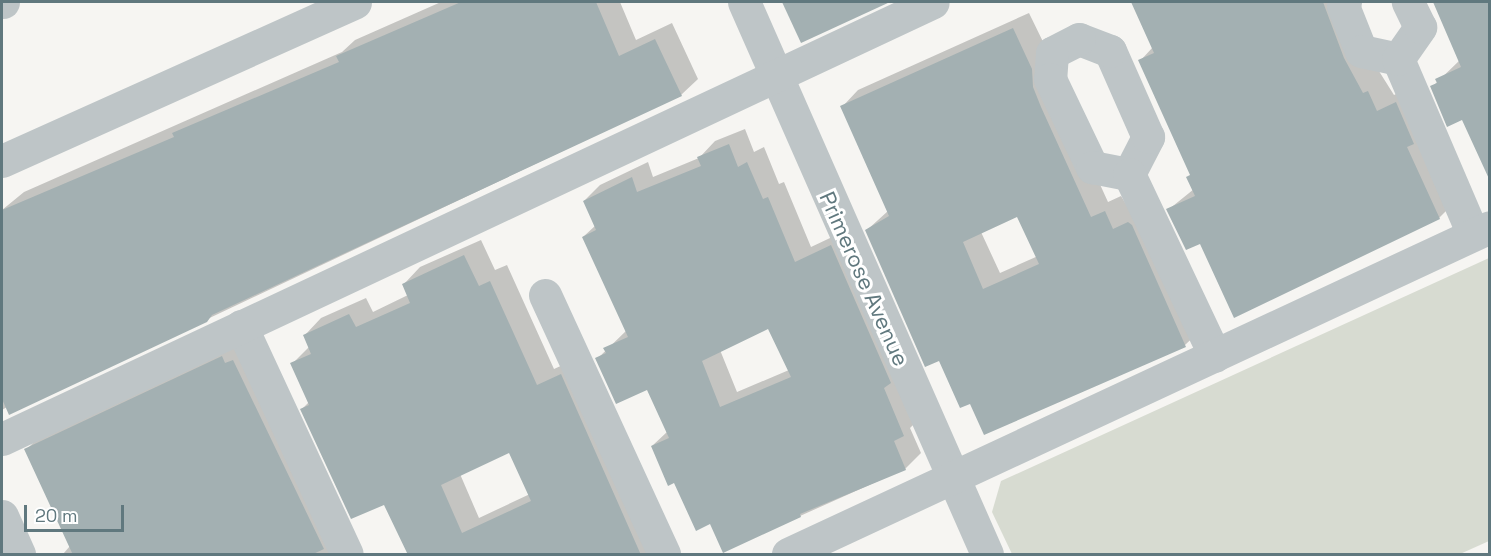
<!DOCTYPE html>
<html>
<head>
<meta charset="utf-8">
<style>
	body { margin:0 }
	#map { position:relative; width:1491px; height:556px; overflow:hidden; background:#f6f5f2; font-family:"Space Grotesk",sans-serif }
	div>[style] { position:absolute }
	.green>* { inset:0; background:#d7dbd1 }
	.shadow>* { inset:0; background:#0003 }
	.building>* { inset:0; background:#a3b0b2 }
	.minor>* { height:33px; margin:-16.5px; padding:0 16.5px; transform-origin:16.5px; border-radius:16.5px; background:#bec5c7 }
	span { translate:-50% -50%; white-space:nowrap; text-align:center; line-height:1.15; -webkit-text-stroke:6px #fff; paint-order:stroke }
	.street-label { font-size:22px; color:#60787e }
	.frame { position:absolute; inset:0; border:3px solid #60787e; pointer-events:none }
	.scale { position:absolute; left:24px; top:505px; width:100px; height:27px; box-sizing:border-box; border:3px solid #60787e; border-top:0; padding-left:8px; font-size:18px; line-height:21px; white-space:nowrap; color:#60787e; -webkit-text-stroke:4px #fff; paint-order:stroke }
</style>
</head>
<body>
<div id="map">
	<div class="green">
		<div style="clip-path:polygon(1489px 258px,1489px 541px,1460px 554px,1012px 554px,992px 512px,1001px 481px)"></div>
	</div>
	<div class="shadow">
		<div style="clip-path:polygon(441px 2px,620px 2px,636px 40px,672px 23px,698px 79px,681px 95px,9px 413px,7px 407px,2px 410px,2px 210px,24px 192px,342px 52px,355px 40px)"></div>
		<div style="clip-path:polygon(783px 2px,888px 2px,802px 41px)"></div>
		<div style="clip-path:polygon(1132px 2px,1345px 2px,1360px 41px,1394px 95px,1413px 86px,1456px 201px,1439px 218px,1201px 242px,1168px 210px,1194px 189px,1191px 174px,1140px 61px,1153px 47px)"></div>
		<div style="clip-path:polygon(1434px 2px,1490px 2px,1490px 177px,1463px 118px,1432px 87px,1460px 60px)"></div>
		<div style="clip-path:polygon(evenodd,1029px 13px,1048px 52px,1057px 90px,1108px 202px,1121px 196px,1202px 329px,1185px 345px,985px 433px,971px 402px,939px 359px,867px 230px,888px 211px,842px 107px,858px 90px,1029px 13px,1018px 215px,1038px 256px,1000px 273px,981px 232px,1018px 215px)"></div>
		<div style="clip-path:polygon(evenodd,745px 129px,754px 152px,764px 147px,779px 184px,784px 182px,811px 247px,847px 230px,919px 419px,910px 428px,921px 453px,905px 469px,800px 516px,710px 522px,675px 481px,652px 446px,667px 432px,648px 389px,597px 359px,627px 330px,583px 237px,596px 225px,584px 201px,600px 185px,648px 162px,653px 177px,699px 158px,715px 141px,745px 129px,769px 327px,789px 370px,737px 392px,720px 350px,769px 327px)"></div>
		<div style="clip-path:polygon(evenodd,481px 240px,495px 270px,507px 265px,554px 369px,578px 358px,666px 554px,406px 554px,409px 553px,385px 503px,302px 409px,309px 402px,292px 364px,309px 347px,305px 335px,321px 318px,366px 298px,373px 312px,408px 295px,404px 284px,420px 267px,481px 240px,510px 451px,530px 494px,479px 518px,460px 474px,510px 451px)"></div>
		<div style="clip-path:polygon(239px 341px,353px 554px,63px 554px,70px 546px,26px 450px,43px 433px)"></div>
	</div>
	<div class="building">
		<div style="clip-path:polygon(461px 2px,596px 2px,619px 56px,655px 39px,682px 96px,212px 315px,207px 322px,9px 415px,2px 399px,2px 210px,174px 137px,172px 133px,339px 62px,336px 56px)"></div>
		<div style="clip-path:polygon(782px 2px,890px 2px,801px 43px)"></div>
		<div style="clip-path:polygon(1131px 2px,1323px 2px,1344px 58px,1363px 93px,1368px 91px,1377px 111px,1396px 102px,1414px 144px,1407px 147px,1440px 219px,1234px 318px,1200px 244px,1186px 250px,1166px 209px,1195px 196px,1186px 177px,1190px 175px,1138px 60px,1154px 53px)"></div>
		<div style="clip-path:polygon(1433px 2px,1490px 2px,1490px 181px,1462px 120px,1447px 127px,1430px 86px,1437px 83px,1435px 79px,1461px 67px)"></div>
		<div style="clip-path:polygon(evenodd,1013px 28px,1032px 69px,1033px 87px,1041px 107px,1091px 217px,1105px 211px,1113px 229px,1128px 222px,1132px 225px,1186px 347px,984px 435px,970px 404px,960px 408px,939px 361px,925px 367px,865px 230px,889px 216px,840px 106px,1013px 28px,1017px 217px,1039px 264px,983px 289px,963px 242px,1017px 217px)"></div>
		<div style="clip-path:polygon(evenodd,729px 144px,738px 167px,747px 162px,763px 199px,768px 197px,795px 262px,831px 245px,891px 383px,884px 388px,904px 436px,894px 441px,906px 470px,800px 514px,801px 517px,723px 553px,710px 524px,696px 531px,674px 483px,668px 486px,651px 446px,669px 438px,647px 390px,616px 404px,595px 358px,606px 353px,603px 348px,628px 337px,582px 237px,596px 230px,583px 201px,632px 177px,637px 192px,701px 166px,697px 157px,729px 144px,768px 329px,791px 377px,720px 407px,702px 361px,768px 329px)"></div>
		<div style="clip-path:polygon(evenodd,464px 255px,479px 286px,490px 281px,537px 385px,561px 374px,641px 555px,408px 555px,384px 505px,351px 519px,300px 409px,309px 405px,290px 363px,311px 354px,303px 335px,349px 314px,356px 327px,410px 303px,402px 284px,464px 255px,509px 453px,531px 501px,462px 533px,441px 485px,509px 453px)"></div>
		<div style="clip-path:polygon(222px 356px,225px 363px,233px 360px,324px 549px,311px 555px,73px 555px,24px 449px)"></div>
	</div>
	<div class="minor">
		<div style="left:2px;top:2px;width:1px"></div>
		<div style="left:744px;top:2px;width:603px;rotate:66.24deg"></div>
		<div style="left:1345px;top:2px;width:4px;rotate:117deg"></div>
		<div style="left:1343px;top:6px;width:48px;rotate:68.2deg"></div>
		<div style="left:1361px;top:51px;width:38px;rotate:12deg"></div>
		<div style="left:1398px;top:59px;width:190px;rotate:66.8deg"></div>
		<div style="left:1398px;top:59px;width:39px;rotate:-55deg"></div>
		<div style="left:1420px;top:27px;width:28px;rotate:-116deg"></div>
		<div style="left:2px;top:161px;width:387px;rotate:-24.2deg"></div>
		<div style="left:1129px;top:174px;width:42px;rotate:-62.8deg"></div>
		<div style="left:1148px;top:137px;width:94px;rotate:-113.8deg"></div>
		<div style="left:1110px;top:51px;width:33px;rotate:-159deg"></div>
		<div style="left:1079px;top:39px;width:30px;rotate:153deg"></div>
		<div style="left:1052px;top:53px;width:26px;rotate:94deg"></div>
		<div style="left:1050px;top:79px;width:98px;rotate:64.5deg"></div>
		<div style="left:1092px;top:167px;width:38px;rotate:11deg"></div>
		<div style="left:1129px;top:174px;width:201px;rotate:64.7deg"></div>
		<div style="left:545px;top:295px;width:285px;rotate:65.3deg"></div>
		<div style="left:241px;top:326px;width:251px;rotate:65.1deg"></div>
		<div style="left:2px;top:439px;width:1028px;rotate:-25.14deg"></div>
		<div style="left:2px;top:516px;width:42px;rotate:65.9deg"></div>
		<div style="left:788px;top:554px;width:774px;rotate:-24.98deg"></div>
	</div>
	<div class="street-label">
		<span style="left:864px;top:279px;rotate:66deg">Primerose Avenue</span>
	</div>
	<div class="frame"></div>
	<div class="scale">20 m</div>
</div>
</body>
</html>
